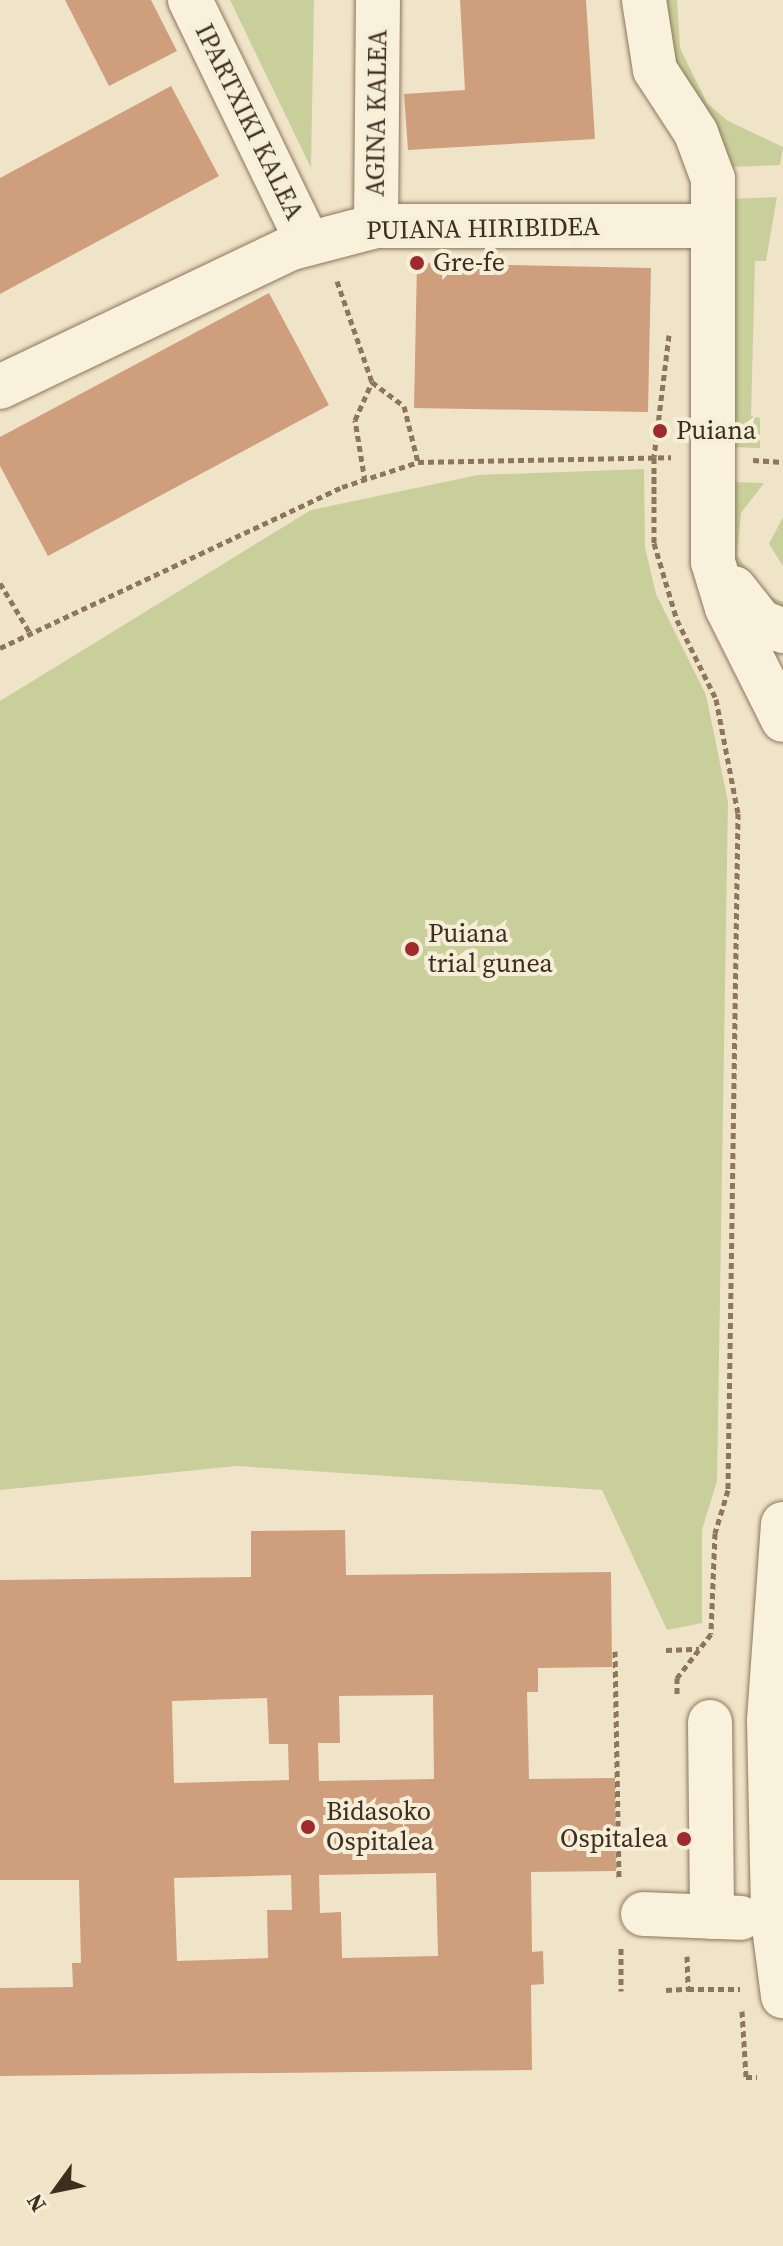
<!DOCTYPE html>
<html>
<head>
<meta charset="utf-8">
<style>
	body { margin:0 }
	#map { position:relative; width:783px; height:2246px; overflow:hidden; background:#f0e4c8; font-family:"Source Serif 4",serif }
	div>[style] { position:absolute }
	.green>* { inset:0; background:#c9cf9b }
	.building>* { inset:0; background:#cf9f7d }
	.path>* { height:5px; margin-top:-2.5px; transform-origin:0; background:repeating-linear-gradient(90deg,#8d765c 0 6px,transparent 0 10px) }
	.roads { filter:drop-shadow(0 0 2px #8d765c) drop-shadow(0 0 2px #8d765c) }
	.minor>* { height:44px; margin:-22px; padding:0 22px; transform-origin:22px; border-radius:22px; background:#faf1dc }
	.dots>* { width:22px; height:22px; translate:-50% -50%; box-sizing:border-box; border:4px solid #f7eed8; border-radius:50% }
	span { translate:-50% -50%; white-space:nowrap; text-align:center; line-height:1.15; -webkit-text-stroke:8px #f7eed8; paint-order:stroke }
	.street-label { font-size:26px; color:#3d2e20 }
	.poi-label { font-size:26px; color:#3d2e20 }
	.left { translate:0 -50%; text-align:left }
	.right { translate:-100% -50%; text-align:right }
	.north { position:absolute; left:16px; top:2150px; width:80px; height:80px; -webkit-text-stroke:6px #f7eed8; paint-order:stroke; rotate:237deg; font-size:22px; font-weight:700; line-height:32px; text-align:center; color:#3d2e20 }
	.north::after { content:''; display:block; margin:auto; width:28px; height:36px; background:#3d2e20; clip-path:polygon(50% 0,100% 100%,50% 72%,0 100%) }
</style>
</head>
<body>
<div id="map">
	<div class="green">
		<div style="clip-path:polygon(230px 0,314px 0,311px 168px)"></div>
		<div style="clip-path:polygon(660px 0,677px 0,680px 48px,707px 103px,728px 121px,783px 147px,780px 165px,730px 167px,680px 89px)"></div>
		<div style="clip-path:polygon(777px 197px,766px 261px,755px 261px,751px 416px,760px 418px,760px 448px,729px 447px,730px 199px)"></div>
		<div style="clip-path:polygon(644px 469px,645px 547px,656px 594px,706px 695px,728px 802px,717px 1481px,702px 1530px,702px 1623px,667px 1630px,602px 1490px,236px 1466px,0 1490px,0 701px,311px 510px,478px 475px)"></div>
		<div style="clip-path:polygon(728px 482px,764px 483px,741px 513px,737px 555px,765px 594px,783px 602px,783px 613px,735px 576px)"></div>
		<div style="clip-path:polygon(783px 517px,783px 566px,769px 544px)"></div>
	</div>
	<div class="building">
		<div style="clip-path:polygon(65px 0,151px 0,177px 51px,109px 86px)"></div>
		<div style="clip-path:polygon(460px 0,586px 0,595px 139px,408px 150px,404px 94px,465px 90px)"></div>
		<div style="clip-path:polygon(171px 86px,219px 176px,0 294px,0 178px)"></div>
		<div style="clip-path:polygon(417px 263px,651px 268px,648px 412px,414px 408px)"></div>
		<div style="clip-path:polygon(269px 293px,329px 405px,48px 556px,0 466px,0 437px)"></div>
		<div style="clip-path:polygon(evenodd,345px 1530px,346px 1575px,611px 1572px,612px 1667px,538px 1668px,538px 1692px,527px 1692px,529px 1779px,615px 1778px,616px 1871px,531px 1872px,532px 1952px,543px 1951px,544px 1984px,531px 1985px,532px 2070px,0 2076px,0 1988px,73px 1987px,72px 1963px,81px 1963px,79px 1880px,0 1880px,0 1580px,251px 1577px,251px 1531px,345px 1530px,433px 1695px,434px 1779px,319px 1781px,318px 1743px,340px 1743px,339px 1696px,433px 1695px,345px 1530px,267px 1698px,269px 1744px,288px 1744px,289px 1780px,174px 1783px,172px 1701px,267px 1698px,345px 1530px,436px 1873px,438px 1956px,342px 1958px,341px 1912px,320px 1913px,319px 1875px,436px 1873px,345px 1530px,291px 1875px,292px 1910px,267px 1910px,268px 1958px,177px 1961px,174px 1878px,291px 1875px)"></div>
	</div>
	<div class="path">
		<div style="left:337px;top:281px;width:107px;rotate:70.9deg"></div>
		<div style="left:372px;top:382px;width:40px;rotate:37deg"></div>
		<div style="left:404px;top:406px;width:58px;rotate:76deg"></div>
		<div style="left:669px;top:335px;width:123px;rotate:97deg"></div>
		<div style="left:654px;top:457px;width:86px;rotate:90deg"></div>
		<div style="left:654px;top:543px;width:80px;rotate:73.4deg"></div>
		<div style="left:677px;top:620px;width:88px;rotate:63.7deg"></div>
		<div style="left:716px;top:699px;width:116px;rotate:79.1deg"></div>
		<div style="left:738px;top:813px;width:677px;rotate:90.85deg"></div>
		<div style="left:728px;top:1490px;width:45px;rotate:106.8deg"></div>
		<div style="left:715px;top:1533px;width:101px;rotate:92.3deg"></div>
		<div style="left:711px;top:1634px;width:56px;rotate:127.7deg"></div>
		<div style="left:677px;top:1678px;width:16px;rotate:90deg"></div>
		<div style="left:753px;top:460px;width:30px;rotate:4deg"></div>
		<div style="left:365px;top:481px;width:62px;rotate:-99.3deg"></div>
		<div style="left:355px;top:420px;width:42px;rotate:-65.9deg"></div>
		<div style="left:0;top:583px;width:58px;rotate:59deg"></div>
		<div style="left:0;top:648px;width:378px;rotate:-25.2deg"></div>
		<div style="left:342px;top:487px;width:80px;rotate:-18.2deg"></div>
		<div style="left:418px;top:462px;width:253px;rotate:-1.1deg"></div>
		<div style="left:666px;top:1650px;width:33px;rotate:-2deg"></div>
		<div style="left:615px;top:1651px;width:227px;rotate:89deg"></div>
		<div style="left:621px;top:1948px;width:43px;rotate:90deg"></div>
		<div style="left:687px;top:1956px;width:33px;rotate:88deg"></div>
		<div style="left:688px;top:1989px;width:52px"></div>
		<div style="left:666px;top:1990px;width:22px;rotate:-3deg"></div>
		<div style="left:742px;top:2011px;width:66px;rotate:86.5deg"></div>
		<div style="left:746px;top:2077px;width:11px"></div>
	</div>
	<div class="roads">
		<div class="minor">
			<div style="left:190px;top:0;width:270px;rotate:64.1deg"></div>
			<div style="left:644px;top:0;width:71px;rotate:81.1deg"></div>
			<div style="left:655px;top:70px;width:75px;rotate:56.9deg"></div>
			<div style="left:696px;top:133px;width:49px;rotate:69.7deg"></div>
			<div style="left:713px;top:179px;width:383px;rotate:90deg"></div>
			<div style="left:713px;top:562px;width:48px;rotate:73.1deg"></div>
			<div style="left:727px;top:608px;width:125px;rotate:63.4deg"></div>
			<div style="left:376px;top:226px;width:226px;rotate:-89.5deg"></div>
			<div style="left:0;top:387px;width:323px;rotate:-25.5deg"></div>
			<div style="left:292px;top:248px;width:87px;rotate:-14.7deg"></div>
			<div style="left:376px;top:226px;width:336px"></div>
			<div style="left:734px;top:588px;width:43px;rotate:51.5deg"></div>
			<div style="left:761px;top:622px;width:24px;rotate:22deg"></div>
			<div style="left:783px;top:1524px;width:197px;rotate:94.1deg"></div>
			<div style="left:769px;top:1721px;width:198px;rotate:88.8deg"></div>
			<div style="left:773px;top:1919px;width:78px;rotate:82.6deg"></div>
			<div style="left:710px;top:1722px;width:195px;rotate:89.4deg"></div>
			<div style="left:643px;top:1914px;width:98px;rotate:2.3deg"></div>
		</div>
	</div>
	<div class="dots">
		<div style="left:417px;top:263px;background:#9e2a2b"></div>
		<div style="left:660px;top:431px;background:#9e2a2b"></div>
		<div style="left:412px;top:949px;background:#9e2a2b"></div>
		<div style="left:308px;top:1827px;background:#9e2a2b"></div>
		<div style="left:684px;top:1839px;background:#9e2a2b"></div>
	</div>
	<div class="street-label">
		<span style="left:377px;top:113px;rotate:-89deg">AGINA KALEA</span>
		<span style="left:249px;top:122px;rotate:64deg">IPARTXIKI KALEA</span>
		<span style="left:483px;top:229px;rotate:-1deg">PUIANA HIRIBIDEA</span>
	</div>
	<div class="poi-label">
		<span class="left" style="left:433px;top:263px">Gre-fe</span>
		<span class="left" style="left:676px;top:431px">Puiana</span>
		<span class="left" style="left:428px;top:949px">Puiana<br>trial gunea</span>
		<span class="left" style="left:326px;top:1827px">Bidasoko<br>Ospitalea</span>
		<span class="right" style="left:668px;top:1839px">Ospitalea</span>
	</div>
	<div class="north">N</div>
</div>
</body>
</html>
